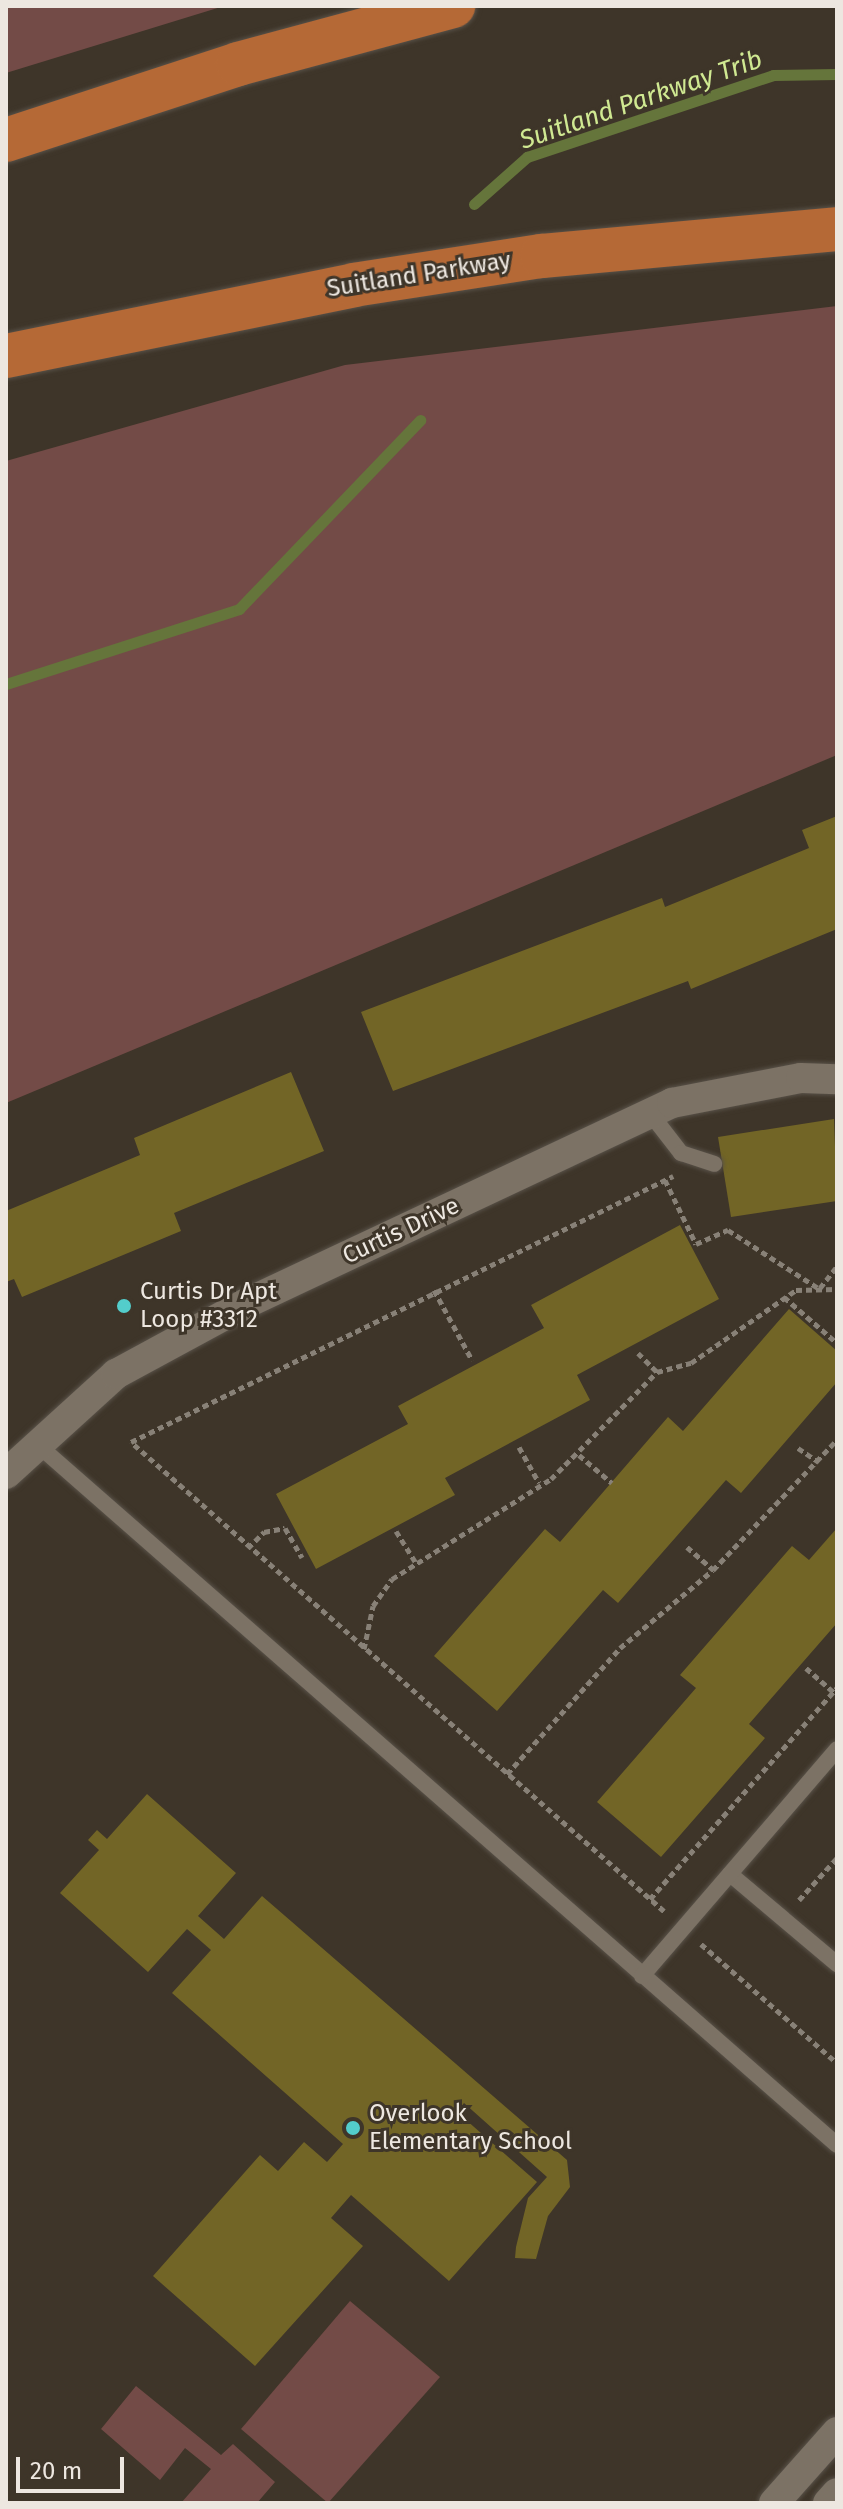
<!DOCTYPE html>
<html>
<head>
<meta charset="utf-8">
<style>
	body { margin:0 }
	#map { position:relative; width:843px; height:2509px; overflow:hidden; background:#3e3529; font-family:"Fira Sans",sans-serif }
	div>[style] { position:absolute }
	.green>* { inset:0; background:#734b47 }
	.stream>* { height:11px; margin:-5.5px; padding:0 5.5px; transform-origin:5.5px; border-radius:5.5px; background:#65753b }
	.building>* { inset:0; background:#726526 }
	.path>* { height:5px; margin-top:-2.5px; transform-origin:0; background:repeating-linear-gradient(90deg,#888177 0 6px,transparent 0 10px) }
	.roads { filter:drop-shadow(0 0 2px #585148) drop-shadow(0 0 2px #585148) }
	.service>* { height:16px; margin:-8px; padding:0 8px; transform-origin:8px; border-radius:8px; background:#7c7265 }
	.minor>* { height:30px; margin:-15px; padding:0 15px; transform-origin:15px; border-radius:15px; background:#7c7265 }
	.trunk>* { height:44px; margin:-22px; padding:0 22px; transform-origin:22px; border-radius:22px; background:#b56936 }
	.dots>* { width:22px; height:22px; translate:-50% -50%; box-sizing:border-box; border:4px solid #3e3529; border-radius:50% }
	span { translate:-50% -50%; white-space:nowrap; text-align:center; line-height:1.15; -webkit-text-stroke:6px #3e3529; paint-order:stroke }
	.street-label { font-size:24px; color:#ede7e0 }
	.poi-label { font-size:24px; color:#ede7e0 }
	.left { translate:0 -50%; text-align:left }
	.water-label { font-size:26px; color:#d0e992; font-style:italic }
	.frame { position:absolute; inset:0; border:8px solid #ede7e0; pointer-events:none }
	.scale { position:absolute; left:16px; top:2457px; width:108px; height:36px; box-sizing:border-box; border:4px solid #ede7e0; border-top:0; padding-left:10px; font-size:24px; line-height:28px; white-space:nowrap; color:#ede7e0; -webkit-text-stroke:6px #3e3529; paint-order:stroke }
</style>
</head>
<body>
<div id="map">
	<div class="green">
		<div style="clip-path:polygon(6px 6px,224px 6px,6px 73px)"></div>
		<div style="clip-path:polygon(837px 306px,837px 755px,6px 1103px,6px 461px,345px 365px)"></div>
		<div style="clip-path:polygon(350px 2301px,440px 2377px,328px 2503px,241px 2429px)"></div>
		<div style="clip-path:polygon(136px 2386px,221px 2455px,233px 2444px,275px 2482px,257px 2503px,181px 2503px,211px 2469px,185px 2448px,160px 2480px,101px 2429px)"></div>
	</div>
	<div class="stream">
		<div style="left:474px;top:204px;width:71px;rotate:-41.6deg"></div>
		<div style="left:527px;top:157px;width:259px;rotate:-18.4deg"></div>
		<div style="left:773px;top:75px;width:64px;rotate:-0.9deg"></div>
		<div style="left:6px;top:684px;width:245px;rotate:-17.8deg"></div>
		<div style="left:239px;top:609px;width:262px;rotate:-46.2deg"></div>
	</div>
	<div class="building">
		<div style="clip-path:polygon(837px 816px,837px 929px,691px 989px,688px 981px,393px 1091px,361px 1012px,662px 898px,665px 907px,809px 848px,802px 830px)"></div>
		<div style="clip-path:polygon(291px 1072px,324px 1151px,174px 1213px,181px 1231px,22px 1297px,14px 1279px,6px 1282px,6px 1211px,140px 1155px,134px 1138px)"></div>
		<div style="clip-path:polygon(834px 1119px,837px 1201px,731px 1217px,718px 1137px)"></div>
		<div style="clip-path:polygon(680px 1225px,719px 1299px,577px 1375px,590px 1400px,445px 1478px,455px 1495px,316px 1569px,276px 1494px,408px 1424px,398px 1406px,544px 1328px,531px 1305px)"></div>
		<div style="clip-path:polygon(789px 1309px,837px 1351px,837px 1382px,741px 1493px,726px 1480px,618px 1603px,603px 1590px,497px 1711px,434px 1656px,545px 1529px,560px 1542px,668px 1417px,683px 1431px)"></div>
		<div style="clip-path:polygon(837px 1528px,837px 1623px,749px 1724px,765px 1738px,661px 1857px,597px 1802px,696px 1688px,680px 1675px,792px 1546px,809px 1560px)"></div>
		<div style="clip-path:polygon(147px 1794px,236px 1873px,198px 1916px,224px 1939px,262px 1896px,567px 2160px,570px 2187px,548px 2216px,536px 2259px,515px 2258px,516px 2247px,528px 2198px,547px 2177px,464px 2103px,457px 2112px,537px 2182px,449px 2281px,351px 2195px,331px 2218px,363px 2246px,255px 2366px,153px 2276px,260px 2155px,278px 2171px,304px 2142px,327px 2162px,343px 2144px,172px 1993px,211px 1950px,187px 1929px,148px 1972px,60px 1893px,99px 1850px,88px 1840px,97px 1830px,107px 1839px)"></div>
	</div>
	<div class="path">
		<div style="left:665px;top:1180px;width:71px;rotate:64.2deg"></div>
		<div style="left:696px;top:1244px;width:35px;rotate:-24deg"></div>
		<div style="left:728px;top:1230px;width:107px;rotate:32.8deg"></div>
		<div style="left:820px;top:1288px;width:28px;rotate:-52deg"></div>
		<div style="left:434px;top:1290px;width:80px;rotate:61.5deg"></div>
		<div style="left:784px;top:1297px;width:70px;rotate:41deg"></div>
		<div style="left:638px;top:1353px;width:27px;rotate:45deg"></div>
		<div style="left:519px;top:1447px;width:41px;rotate:60.9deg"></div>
		<div style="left:798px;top:1448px;width:25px;rotate:34deg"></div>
		<div style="left:579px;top:1455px;width:43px;rotate:40.3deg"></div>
		<div style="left:396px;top:1531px;width:36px;rotate:58deg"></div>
		<div style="left:687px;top:1547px;width:35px;rotate:41deg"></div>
		<div style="left:248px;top:1548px;width:23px;rotate:-45deg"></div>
		<div style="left:264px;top:1532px;width:21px;rotate:-11deg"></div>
		<div style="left:285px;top:1528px;width:34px;rotate:60deg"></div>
		<div style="left:364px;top:1649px;width:44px;rotate:-78.2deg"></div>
		<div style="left:373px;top:1606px;width:33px;rotate:-55deg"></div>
		<div style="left:392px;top:1579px;width:188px;rotate:-32.2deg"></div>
		<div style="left:551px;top:1479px;width:151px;rotate:-45.3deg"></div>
		<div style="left:657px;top:1372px;width:35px;rotate:-15deg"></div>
		<div style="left:691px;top:1363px;width:128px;rotate:-34.8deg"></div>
		<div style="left:796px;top:1290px;width:41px;rotate:-1.4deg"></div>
		<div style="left:806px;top:1668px;width:37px;rotate:41deg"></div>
		<div style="left:507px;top:1774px;width:169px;rotate:-48.1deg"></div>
		<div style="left:620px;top:1648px;width:121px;rotate:-40deg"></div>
		<div style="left:713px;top:1570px;width:180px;rotate:-46.4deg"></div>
		<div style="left:650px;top:1899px;width:282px;rotate:-48.5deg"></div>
		<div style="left:799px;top:1900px;width:57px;rotate:-47.9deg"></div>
		<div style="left:664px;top:1911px;width:710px;rotate:-138.65deg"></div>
		<div style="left:131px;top:1442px;width:604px;rotate:-26.14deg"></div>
		<div style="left:701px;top:1944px;width:181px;rotate:41.2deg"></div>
	</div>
	<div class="roads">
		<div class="service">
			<div style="left:650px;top:1113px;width:51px;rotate:52.2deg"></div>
			<div style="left:681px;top:1153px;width:35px;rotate:18deg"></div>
			<div style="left:38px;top:1445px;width:1062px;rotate:41.22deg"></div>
			<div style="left:730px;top:1874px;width:140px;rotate:40.1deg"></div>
			<div style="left:642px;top:1976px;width:299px;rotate:-49.3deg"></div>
		</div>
		<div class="minor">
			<div style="left:6px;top:1474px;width:149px;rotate:-42.3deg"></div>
			<div style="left:116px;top:1374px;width:149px;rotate:-28.5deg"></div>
			<div style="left:247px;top:1303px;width:470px;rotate:-25.2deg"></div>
			<div style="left:672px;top:1103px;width:131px;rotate:-11deg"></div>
			<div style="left:801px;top:1078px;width:36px;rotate:2deg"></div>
			<div style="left:774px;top:2503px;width:95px;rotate:-48.4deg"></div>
			<div style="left:828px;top:2503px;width:13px;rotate:-48deg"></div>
		</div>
		<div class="trunk">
			<div style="left:6px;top:140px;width:244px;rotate:-18.1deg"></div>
			<div style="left:238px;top:64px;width:223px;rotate:-15.1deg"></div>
			<div style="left:6px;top:356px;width:355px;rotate:-11.5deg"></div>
			<div style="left:354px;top:285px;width:190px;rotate:-8.8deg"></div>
			<div style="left:542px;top:256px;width:296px;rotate:-5.2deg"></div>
		</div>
	</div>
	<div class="dots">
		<div style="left:124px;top:1306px;background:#53cdcb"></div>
		<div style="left:353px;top:2128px;background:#53cdcb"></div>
	</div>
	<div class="street-label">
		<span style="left:419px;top:275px;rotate:-9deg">Suitland Parkway</span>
		<span style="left:401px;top:1231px;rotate:-25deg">Curtis Drive</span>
	</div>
	<div class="poi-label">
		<span class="left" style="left:140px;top:1306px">Curtis Dr Apt<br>Loop #3312</span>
		<span class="left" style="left:369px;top:2128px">Overlook<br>Elementary School</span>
	</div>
	<div class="water-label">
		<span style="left:641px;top:100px;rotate:-19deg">Suitland Parkway Trib</span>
	</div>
	<div class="frame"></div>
	<div class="scale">20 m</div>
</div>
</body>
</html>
